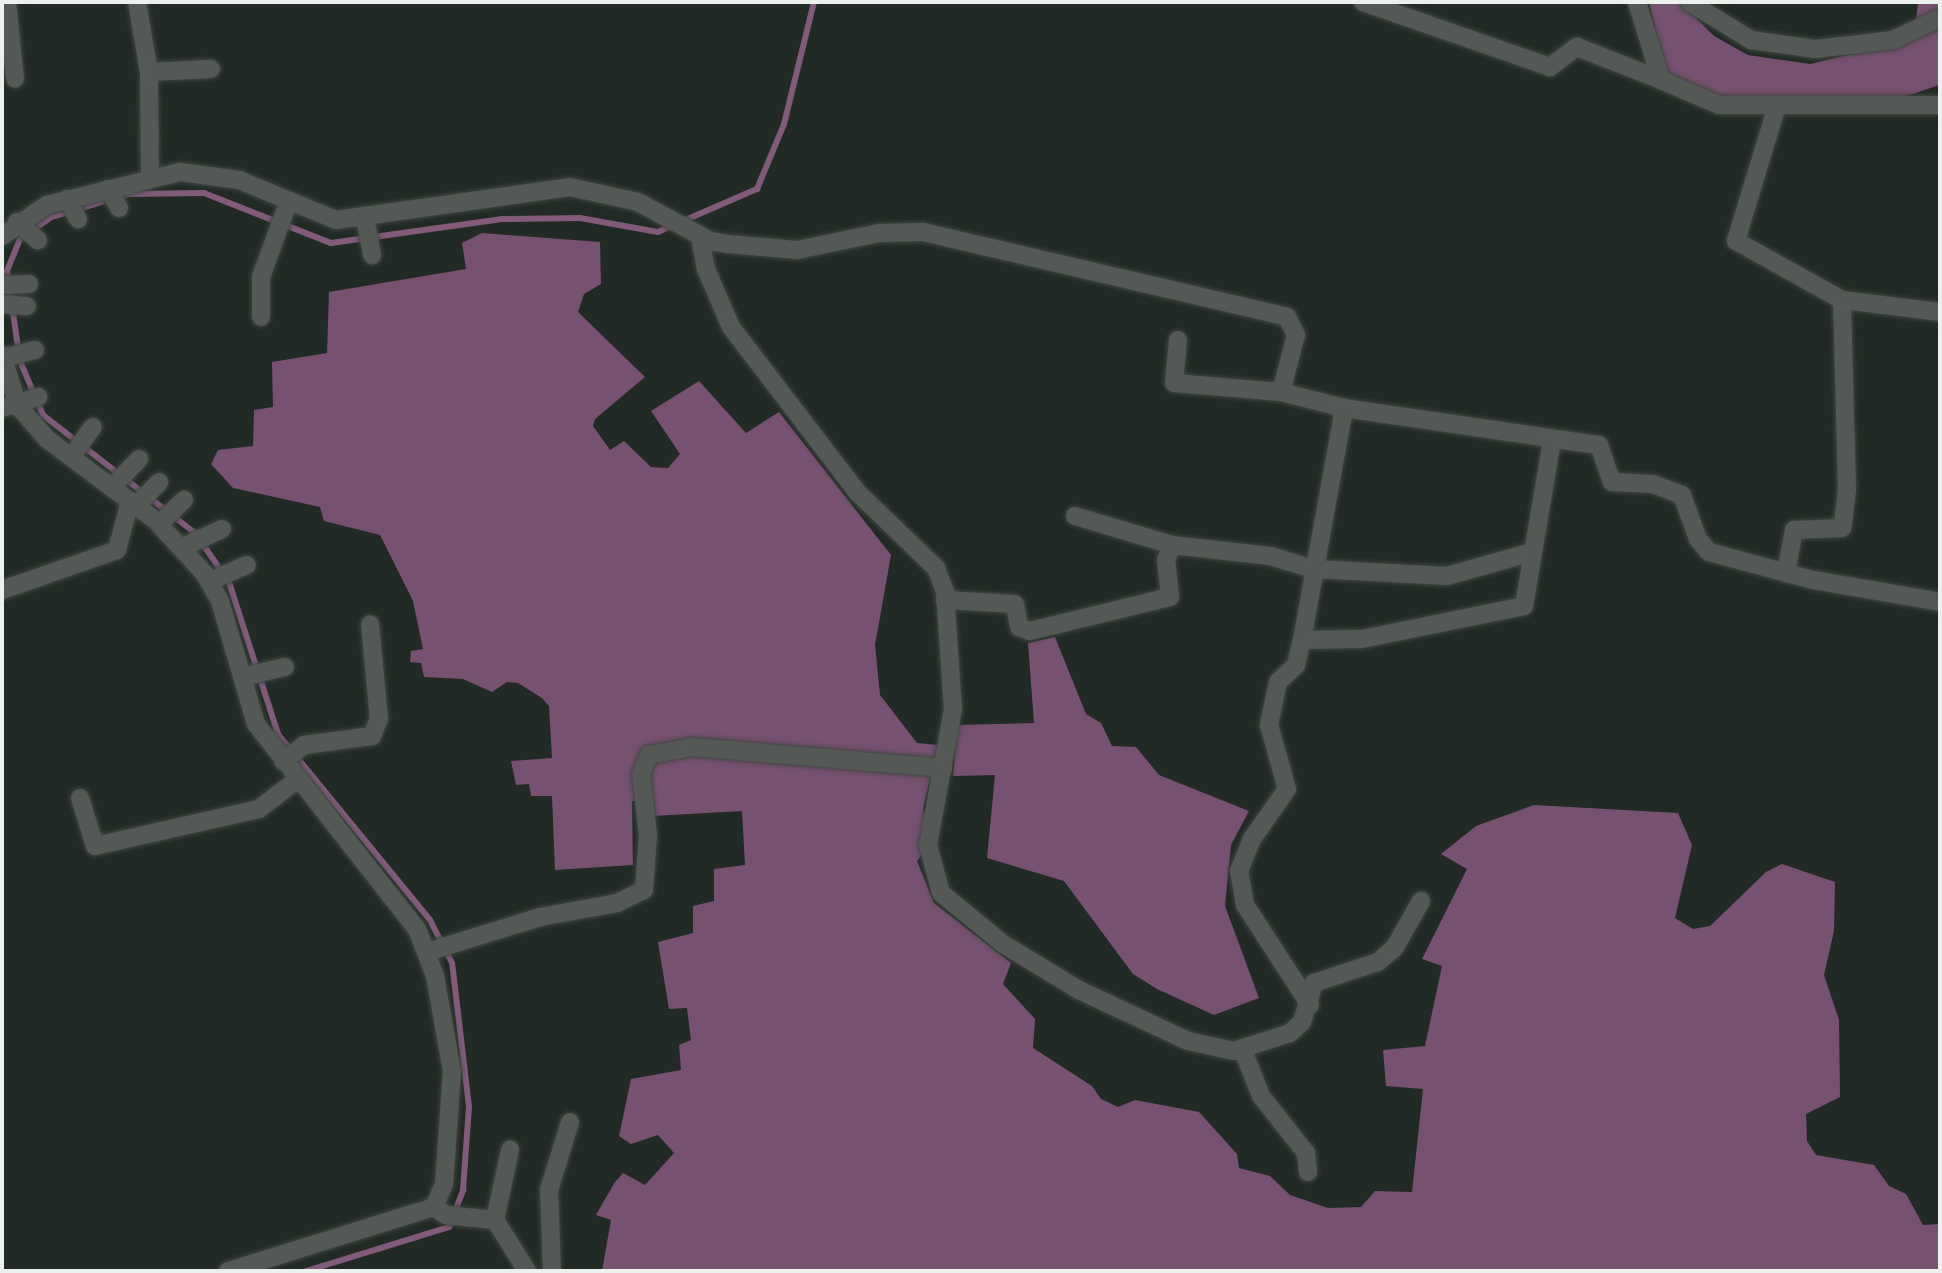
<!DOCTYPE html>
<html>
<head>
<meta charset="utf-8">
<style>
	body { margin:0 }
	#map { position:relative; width:1942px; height:1273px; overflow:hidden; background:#222a25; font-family:"IBM Plex Serif",serif }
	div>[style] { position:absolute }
	.forest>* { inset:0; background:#775170 }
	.stream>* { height:6px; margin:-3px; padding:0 3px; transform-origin:3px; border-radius:3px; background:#825b7b }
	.roads { filter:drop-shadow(0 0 2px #3e4641) drop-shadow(0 0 2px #3e4641) }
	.street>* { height:18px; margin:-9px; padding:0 9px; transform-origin:9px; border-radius:9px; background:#555956 }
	span { translate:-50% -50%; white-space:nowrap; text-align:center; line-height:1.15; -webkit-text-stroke:6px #0e110f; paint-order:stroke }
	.frame { position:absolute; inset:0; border:4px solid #ecf1ee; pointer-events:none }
</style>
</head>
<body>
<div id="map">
	<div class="forest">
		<div style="clip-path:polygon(1649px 2px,1680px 2px,1714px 36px,1748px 55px,1810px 64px,1914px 39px,1918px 2px,1940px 2px,1939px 85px,1901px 98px,1713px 98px,1665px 72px)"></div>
		<div style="clip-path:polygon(482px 233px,600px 242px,601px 284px,584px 294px,578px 312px,645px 377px,595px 419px,593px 426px,610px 450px,624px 441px,651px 467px,668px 468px,680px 454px,651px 411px,699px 381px,746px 433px,779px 412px,891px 555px,875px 645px,880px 695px,917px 743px,938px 745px,923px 809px,935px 839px,917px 861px,934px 903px,1011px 963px,1003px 984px,1035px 1019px,1033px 1048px,1092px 1086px,1101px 1099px,1118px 1107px,1135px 1100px,1199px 1112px,1237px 1154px,1239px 1168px,1270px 1176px,1290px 1195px,1328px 1208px,1361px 1207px,1375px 1191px,1412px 1192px,1423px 1089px,1386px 1086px,1383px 1050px,1425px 1046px,1442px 966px,1422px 959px,1467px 869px,1441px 854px,1476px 826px,1534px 805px,1678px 813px,1692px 845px,1675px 918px,1693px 929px,1710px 926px,1766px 872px,1782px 864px,1835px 882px,1834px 931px,1824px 975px,1839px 1020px,1840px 1097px,1806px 1114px,1807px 1141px,1816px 1155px,1874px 1165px,1889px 1186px,1906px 1194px,1923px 1225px,1940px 1224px,1940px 1271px,602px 1271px,611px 1220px,596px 1215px,615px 1182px,623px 1173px,645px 1185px,674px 1153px,658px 1135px,631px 1144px,619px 1136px,631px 1079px,681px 1070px,679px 1045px,691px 1040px,687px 1008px,669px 1009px,658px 942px,693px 933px,693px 906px,714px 901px,714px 869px,745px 865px,742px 811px,653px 816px,653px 800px,632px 801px,633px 865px,555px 870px,552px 796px,531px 796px,529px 784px,516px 785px,511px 761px,552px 758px,549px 706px,542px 698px,518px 683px,507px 682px,492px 692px,463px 679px,424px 677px,421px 663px,410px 662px,411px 651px,423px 649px,413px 601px,380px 535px,324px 521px,320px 507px,233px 488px,211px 464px,218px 450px,253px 446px,254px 410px,273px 407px,272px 362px,327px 353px,329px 292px,466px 269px,462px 243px)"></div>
		<div style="clip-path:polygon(1055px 637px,1086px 714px,1101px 723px,1112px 746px,1136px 747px,1159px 775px,1249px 811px,1231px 845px,1225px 906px,1259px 998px,1214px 1015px,1157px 989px,1133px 974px,1064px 881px,987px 858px,995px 775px,953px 776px,957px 725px,1034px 723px,1028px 643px)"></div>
	</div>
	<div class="stream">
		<div style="left:683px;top:221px;width:81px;rotate:-23.4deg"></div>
		<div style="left:757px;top:189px;width:70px;rotate:-67.4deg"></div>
		<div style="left:784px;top:124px;width:126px;rotate:-76.2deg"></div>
		<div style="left:306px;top:1271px;width:150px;rotate:-17.1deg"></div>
		<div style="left:449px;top:1227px;width:40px;rotate:-69deg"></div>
		<div style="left:463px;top:1190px;width:83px;rotate:-85.9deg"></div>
		<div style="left:469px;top:1107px;width:145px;rotate:-96.7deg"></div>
		<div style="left:452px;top:963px;width:48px;rotate:-117.1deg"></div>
		<div style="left:430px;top:920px;width:240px;rotate:-129.3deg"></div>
		<div style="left:278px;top:734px;width:160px;rotate:-107.9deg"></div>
		<div style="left:229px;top:582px;width:60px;rotate:-124.8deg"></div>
		<div style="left:195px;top:533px;width:192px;rotate:-142.2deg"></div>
		<div style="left:43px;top:415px;width:59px;rotate:-113.1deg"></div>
		<div style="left:20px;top:361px;width:91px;rotate:-98.2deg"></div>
		<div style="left:7px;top:271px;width:35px;rotate:-68deg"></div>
		<div style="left:20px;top:239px;width:39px;rotate:-35deg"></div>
		<div style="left:52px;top:217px;width:79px;rotate:-16.8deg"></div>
		<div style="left:128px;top:194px;width:76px;rotate:-0.8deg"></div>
		<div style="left:204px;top:193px;width:136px;rotate:21.5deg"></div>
		<div style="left:331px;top:243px;width:173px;rotate:-8deg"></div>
		<div style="left:502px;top:219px;width:78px;rotate:-0.7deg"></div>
		<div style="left:580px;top:218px;width:79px;rotate:10.2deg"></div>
		<div style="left:658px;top:232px;width:17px;rotate:-25deg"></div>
	</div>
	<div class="roads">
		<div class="street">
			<div style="left:7px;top:2px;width:77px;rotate:84.1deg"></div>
			<div style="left:137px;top:2px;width:71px;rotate:80.3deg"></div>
			<div style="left:149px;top:72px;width:106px;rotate:89.5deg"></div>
			<div style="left:1363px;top:2px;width:198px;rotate:19.2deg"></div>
			<div style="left:1550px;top:67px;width:34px;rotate:-37deg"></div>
			<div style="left:1577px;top:47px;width:90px;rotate:21.4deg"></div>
			<div style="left:1637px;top:2px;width:82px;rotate:72.9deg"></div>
			<div style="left:1661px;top:80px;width:63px;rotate:23.3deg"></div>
			<div style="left:1719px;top:105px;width:221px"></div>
			<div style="left:1689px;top:2px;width:73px;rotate:31.5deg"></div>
			<div style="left:1751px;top:40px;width:66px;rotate:7.9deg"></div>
			<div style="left:1816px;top:49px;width:78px;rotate:-6.7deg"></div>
			<div style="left:1893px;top:40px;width:52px;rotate:-25.1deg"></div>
			<div style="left:149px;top:72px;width:62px;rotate:-2.8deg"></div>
			<div style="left:1776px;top:109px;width:138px;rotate:106.9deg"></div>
			<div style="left:1736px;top:241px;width:121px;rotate:29.1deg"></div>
			<div style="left:1842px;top:300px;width:190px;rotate:88.5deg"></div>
			<div style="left:1847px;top:490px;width:38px;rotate:97deg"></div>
			<div style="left:1842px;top:528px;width:48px;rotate:177.6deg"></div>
			<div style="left:1794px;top:530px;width:44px;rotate:100.5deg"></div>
			<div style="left:108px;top:189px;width:22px;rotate:60deg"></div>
			<div style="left:67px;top:199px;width:23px;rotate:61deg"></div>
			<div style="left:365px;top:218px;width:38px;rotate:79deg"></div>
			<div style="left:17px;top:222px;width:28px;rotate:41deg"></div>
			<div style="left:2px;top:236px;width:55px;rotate:-34.6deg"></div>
			<div style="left:47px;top:205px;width:137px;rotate:-13.9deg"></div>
			<div style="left:180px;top:172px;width:60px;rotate:7.7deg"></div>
			<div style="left:239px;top:180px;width:105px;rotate:22.4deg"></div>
			<div style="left:336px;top:220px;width:236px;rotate:-8deg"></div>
			<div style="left:570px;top:187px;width:70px;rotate:12.4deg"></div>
			<div style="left:638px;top:202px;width:82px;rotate:28.4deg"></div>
			<div style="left:710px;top:241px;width:18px;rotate:9deg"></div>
			<div style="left:728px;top:244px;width:69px;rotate:5deg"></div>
			<div style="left:797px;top:250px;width:84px;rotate:-11.7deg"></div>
			<div style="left:879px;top:233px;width:44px;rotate:-1.3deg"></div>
			<div style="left:923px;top:232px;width:374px;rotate:13.1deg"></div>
			<div style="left:1287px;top:317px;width:20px;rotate:63deg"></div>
			<div style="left:1296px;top:335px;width:59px;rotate:104.7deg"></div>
			<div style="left:1281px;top:392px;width:65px;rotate:14.3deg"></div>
			<div style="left:1344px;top:408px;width:258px;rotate:8.3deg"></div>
			<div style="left:1599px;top:445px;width:39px;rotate:71deg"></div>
			<div style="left:1612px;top:482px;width:41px;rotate:2.8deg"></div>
			<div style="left:1653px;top:484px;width:31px;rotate:21deg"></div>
			<div style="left:1682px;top:495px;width:47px;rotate:70deg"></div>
			<div style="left:1698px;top:539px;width:17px;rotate:50deg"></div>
			<div style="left:1709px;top:552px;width:108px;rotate:15.1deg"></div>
			<div style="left:1813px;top:580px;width:129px;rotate:9.8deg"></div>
			<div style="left:700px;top:236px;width:34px;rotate:80deg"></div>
			<div style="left:706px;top:269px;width:63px;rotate:66.7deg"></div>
			<div style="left:731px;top:327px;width:208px;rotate:52.6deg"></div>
			<div style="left:857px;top:492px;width:110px;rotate:43.9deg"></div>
			<div style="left:936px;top:568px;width:26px;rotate:69deg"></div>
			<div style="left:945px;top:592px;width:117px;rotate:86.1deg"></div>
			<div style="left:953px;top:709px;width:138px;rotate:100.4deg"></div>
			<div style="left:928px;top:845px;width:50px;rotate:74.8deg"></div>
			<div style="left:941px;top:893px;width:80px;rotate:39.4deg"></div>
			<div style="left:1003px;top:944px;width:89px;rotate:31.2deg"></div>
			<div style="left:1079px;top:990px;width:120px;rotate:25.1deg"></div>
			<div style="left:1188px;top:1041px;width:47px;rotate:12.3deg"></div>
			<div style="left:1234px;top:1051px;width:59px;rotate:-17.8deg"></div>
			<div style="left:1290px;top:1033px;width:16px;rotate:-43deg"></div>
			<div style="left:1302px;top:1022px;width:41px;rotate:-72.9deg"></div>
			<div style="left:1314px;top:983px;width:67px;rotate:-18.2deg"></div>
			<div style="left:1378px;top:962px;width:23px;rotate:-41deg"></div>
			<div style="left:1395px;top:947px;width:53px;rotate:-60.5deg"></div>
			<div style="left:2px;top:285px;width:27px;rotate:-2deg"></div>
			<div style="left:1842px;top:300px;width:99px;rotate:7deg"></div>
			<div style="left:2px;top:304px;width:25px;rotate:5deg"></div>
			<div style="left:261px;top:317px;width:40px;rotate:-90deg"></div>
			<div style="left:261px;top:277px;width:79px;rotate:-70deg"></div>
			<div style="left:1178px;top:340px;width:43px;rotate:95.3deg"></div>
			<div style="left:1174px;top:383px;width:107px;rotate:4.8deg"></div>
			<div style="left:2px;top:355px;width:53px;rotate:72.6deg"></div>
			<div style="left:18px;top:406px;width:44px;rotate:48.7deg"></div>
			<div style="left:47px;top:439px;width:135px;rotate:36.9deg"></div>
			<div style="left:155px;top:520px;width:72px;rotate:47.2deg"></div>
			<div style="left:204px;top:573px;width:32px;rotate:60deg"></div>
			<div style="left:220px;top:601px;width:128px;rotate:73.7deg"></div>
			<div style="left:256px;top:724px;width:261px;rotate:51.9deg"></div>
			<div style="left:417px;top:929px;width:50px;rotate:69deg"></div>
			<div style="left:435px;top:976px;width:97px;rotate:79.9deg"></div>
			<div style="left:452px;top:1071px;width:113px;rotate:94deg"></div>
			<div style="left:444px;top:1184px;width:25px;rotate:113deg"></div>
			<div style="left:434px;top:1207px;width:216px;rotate:162.7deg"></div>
			<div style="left:3px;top:358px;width:33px;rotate:-14deg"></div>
			<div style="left:2px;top:408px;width:38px;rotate:-17deg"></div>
			<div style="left:71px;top:457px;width:37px;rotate:-54deg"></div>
			<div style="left:112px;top:487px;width:39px;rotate:-46deg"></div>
			<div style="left:137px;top:505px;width:32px;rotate:-46deg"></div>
			<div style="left:1075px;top:516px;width:101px;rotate:16.6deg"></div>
			<div style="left:1172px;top:545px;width:99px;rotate:6.4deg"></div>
			<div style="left:1270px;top:556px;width:46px;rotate:16.5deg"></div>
			<div style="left:1314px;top:569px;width:133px;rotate:3deg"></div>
			<div style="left:1447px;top:576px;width:85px;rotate:-15.7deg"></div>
			<div style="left:159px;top:524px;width:35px;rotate:-44deg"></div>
			<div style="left:183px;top:547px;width:43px;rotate:-24.8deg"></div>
			<div style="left:210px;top:581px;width:40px;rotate:-23.4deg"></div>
			<div style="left:2px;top:590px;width:122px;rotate:-19.2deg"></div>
			<div style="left:117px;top:550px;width:51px;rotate:-75.1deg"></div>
			<div style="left:945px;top:600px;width:70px;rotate:3.3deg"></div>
			<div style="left:1015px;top:604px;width:23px;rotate:80deg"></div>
			<div style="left:1019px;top:627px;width:12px;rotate:20deg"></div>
			<div style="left:1030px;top:631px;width:144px;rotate:-13.7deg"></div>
			<div style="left:1170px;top:597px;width:37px;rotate:-96deg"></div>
			<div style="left:1166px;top:560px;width:16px;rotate:-68deg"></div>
			<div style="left:1302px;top:640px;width:60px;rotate:-1deg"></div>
			<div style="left:1362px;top:639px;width:165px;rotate:-11.5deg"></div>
			<div style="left:1524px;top:606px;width:167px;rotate:-80.4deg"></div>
			<div style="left:242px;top:677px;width:44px;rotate:-13.1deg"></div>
			<div style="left:283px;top:761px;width:26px;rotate:-37deg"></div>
			<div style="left:304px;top:745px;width:69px;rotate:-7.5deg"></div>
			<div style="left:372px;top:736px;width:18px;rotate:-68deg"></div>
			<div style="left:379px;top:719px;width:95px;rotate:-95.4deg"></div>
			<div style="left:80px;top:798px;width:50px;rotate:72.6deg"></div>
			<div style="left:95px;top:846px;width:168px;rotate:-12.7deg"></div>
			<div style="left:259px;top:809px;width:49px;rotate:-37.6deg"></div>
			<div style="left:427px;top:952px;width:118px;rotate:-17.2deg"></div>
			<div style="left:540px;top:917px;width:78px;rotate:-10.3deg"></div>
			<div style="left:617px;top:903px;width:30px;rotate:-26deg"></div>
			<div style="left:644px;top:890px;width:55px;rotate:-85.8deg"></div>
			<div style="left:648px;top:835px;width:61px;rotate:-96.5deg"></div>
			<div style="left:641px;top:774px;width:21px;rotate:-67deg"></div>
			<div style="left:649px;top:755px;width:44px;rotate:-10.5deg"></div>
			<div style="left:692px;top:747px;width:252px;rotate:4.8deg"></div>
			<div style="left:1310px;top:1005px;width:119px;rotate:-123deg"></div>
			<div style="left:1245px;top:905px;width:35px;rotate:-100deg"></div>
			<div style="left:1239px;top:871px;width:35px;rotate:-68deg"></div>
			<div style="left:1252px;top:839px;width:61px;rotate:-55deg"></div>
			<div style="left:1287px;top:789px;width:66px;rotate:-105.7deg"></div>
			<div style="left:1269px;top:725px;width:44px;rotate:-78.2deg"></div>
			<div style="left:1278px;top:682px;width:25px;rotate:-43deg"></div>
			<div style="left:1296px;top:665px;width:26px;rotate:-77deg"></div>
			<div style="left:1302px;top:640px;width:236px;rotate:-79.7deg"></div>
			<div style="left:1242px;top:1048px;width:52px;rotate:68.4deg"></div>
			<div style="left:1261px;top:1096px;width:73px;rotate:51.7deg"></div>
			<div style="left:1306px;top:1153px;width:19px;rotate:84deg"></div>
			<div style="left:434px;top:1207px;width:14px;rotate:34deg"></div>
			<div style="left:446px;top:1215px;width:49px;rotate:5.8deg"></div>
			<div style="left:495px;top:1220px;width:60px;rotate:57.9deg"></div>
			<div style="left:495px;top:1220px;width:72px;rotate:-77.9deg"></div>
			<div style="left:552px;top:1271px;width:81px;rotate:-92.1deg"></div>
			<div style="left:549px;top:1190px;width:71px;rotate:-72.8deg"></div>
		</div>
	</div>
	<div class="frame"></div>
</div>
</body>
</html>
